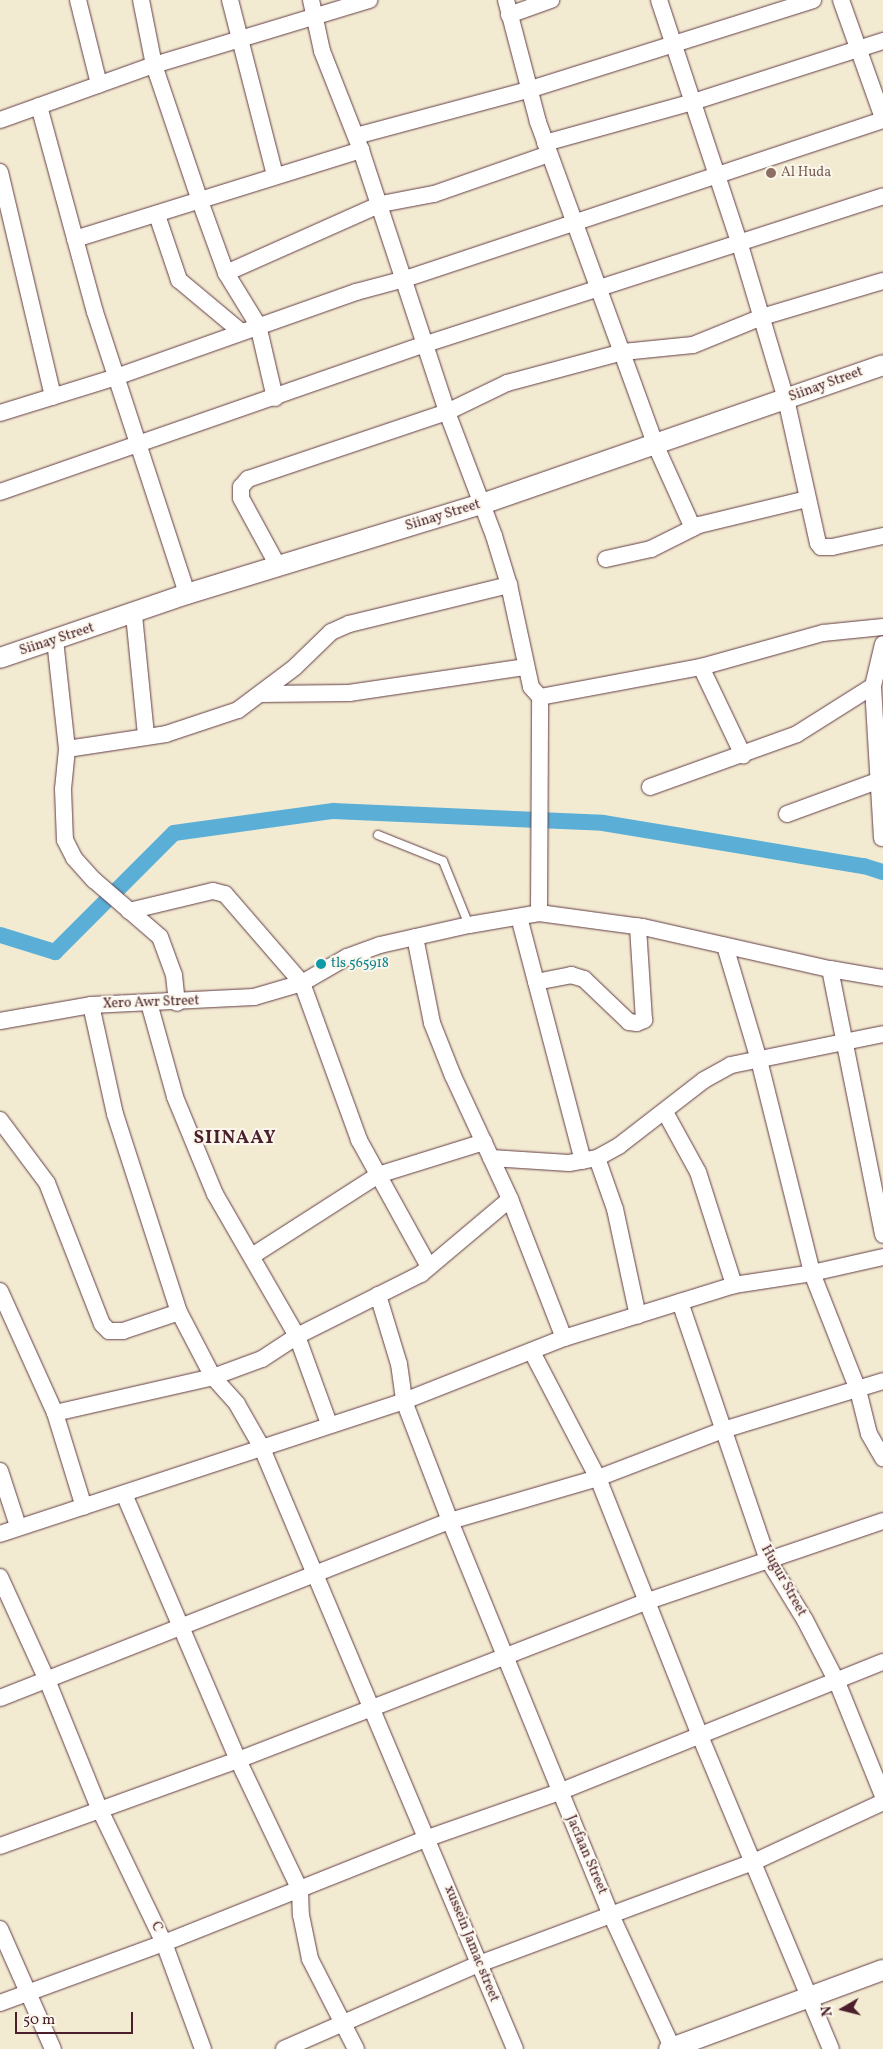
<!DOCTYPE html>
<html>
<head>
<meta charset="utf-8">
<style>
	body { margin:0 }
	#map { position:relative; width:883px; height:2049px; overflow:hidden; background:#f3ead2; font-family:Vollkorn,serif }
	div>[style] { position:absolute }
	.canal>* { height:16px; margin:-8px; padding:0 8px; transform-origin:8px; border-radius:8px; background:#5bafd7 }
	.roads { filter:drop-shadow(0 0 1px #633d44) drop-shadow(0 0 1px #633d44) }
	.service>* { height:8px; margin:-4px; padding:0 4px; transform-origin:4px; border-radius:4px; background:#fff }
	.minor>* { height:16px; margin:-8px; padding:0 8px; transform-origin:8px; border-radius:8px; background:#fff }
	.tertiary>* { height:20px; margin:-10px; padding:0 10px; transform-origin:10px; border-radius:10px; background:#fff }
	.dots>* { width:14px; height:14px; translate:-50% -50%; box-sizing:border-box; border:2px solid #fbf7ec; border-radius:50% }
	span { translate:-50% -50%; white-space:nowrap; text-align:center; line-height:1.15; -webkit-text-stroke:4px #fbf7ec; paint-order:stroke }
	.education-label { font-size:14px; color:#785e54 }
	.left { translate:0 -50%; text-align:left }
	.street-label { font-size:14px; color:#4a1f2b }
	.culture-label { font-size:14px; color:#0d838f }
	.district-label { font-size:19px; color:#4a1f2b; font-weight:700; letter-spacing:1px }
	.north { position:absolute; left:818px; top:1984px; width:50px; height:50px; -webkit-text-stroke:4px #fbf7ec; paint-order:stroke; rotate:262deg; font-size:14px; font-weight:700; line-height:20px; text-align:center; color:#4a1f2b }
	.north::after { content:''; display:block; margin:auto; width:18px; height:22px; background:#4a1f2b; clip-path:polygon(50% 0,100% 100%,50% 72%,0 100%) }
	.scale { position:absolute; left:15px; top:2012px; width:118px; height:22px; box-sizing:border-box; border:2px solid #4a1f2b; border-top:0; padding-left:6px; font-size:15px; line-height:18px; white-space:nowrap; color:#4a1f2b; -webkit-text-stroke:4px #fbf7ec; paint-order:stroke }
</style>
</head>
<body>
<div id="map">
	<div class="canal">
		<div style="left:0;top:935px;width:58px;rotate:17.2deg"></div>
		<div style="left:55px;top:952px;width:168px;rotate:-45deg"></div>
		<div style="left:174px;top:833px;width:161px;rotate:-7.9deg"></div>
		<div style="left:333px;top:811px;width:270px;rotate:2.5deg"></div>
		<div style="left:603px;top:823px;width:265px;rotate:9.4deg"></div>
		<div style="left:864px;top:866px;width:20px;rotate:18deg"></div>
	</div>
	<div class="roads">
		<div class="service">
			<div style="left:378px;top:835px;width:70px;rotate:21.8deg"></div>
			<div style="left:443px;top:861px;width:69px;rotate:67.9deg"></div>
		</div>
		<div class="minor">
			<div style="left:78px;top:0;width:87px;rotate:76deg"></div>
			<div style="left:141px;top:0;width:66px;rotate:78.7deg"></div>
			<div style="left:154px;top:65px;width:144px;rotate:71.3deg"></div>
			<div style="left:200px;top:201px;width:77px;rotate:70.1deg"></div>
			<div style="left:226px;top:273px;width:61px;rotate:58.4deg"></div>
			<div style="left:258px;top:325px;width:75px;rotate:76.9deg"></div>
			<div style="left:230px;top:0;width:181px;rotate:75.6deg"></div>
			<div style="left:311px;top:0;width:52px;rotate:77.8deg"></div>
			<div style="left:322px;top:51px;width:106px;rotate:68.5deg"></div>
			<div style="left:361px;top:150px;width:276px;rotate:71.8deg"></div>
			<div style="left:447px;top:412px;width:133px;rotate:69.2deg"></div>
			<div style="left:494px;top:536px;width:51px;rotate:73deg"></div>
			<div style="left:509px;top:585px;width:104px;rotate:77.8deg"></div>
			<div style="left:531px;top:687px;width:13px;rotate:48deg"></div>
			<div style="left:540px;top:697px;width:164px;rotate:-10.6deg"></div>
			<div style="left:701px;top:667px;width:127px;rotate:-15.6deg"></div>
			<div style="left:823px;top:633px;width:60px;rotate:-5.7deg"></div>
			<div style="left:506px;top:0;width:126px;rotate:75.3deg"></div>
			<div style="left:538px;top:122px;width:343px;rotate:70deg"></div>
			<div style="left:655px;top:444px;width:92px;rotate:65.7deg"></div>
			<div style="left:659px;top:0;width:258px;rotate:71.7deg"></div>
			<div style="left:740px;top:245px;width:161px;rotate:73.4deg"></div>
			<div style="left:786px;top:399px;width:148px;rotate:77.5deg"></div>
			<div style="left:818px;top:543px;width:5px;rotate:53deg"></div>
			<div style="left:821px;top:547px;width:11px"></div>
			<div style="left:832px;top:547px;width:52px;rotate:-12.2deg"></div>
			<div style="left:841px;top:0;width:125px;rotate:70.4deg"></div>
			<div style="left:509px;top:15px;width:45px;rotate:-19.7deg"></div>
			<div style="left:39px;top:106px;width:213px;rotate:74.8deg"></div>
			<div style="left:95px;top:312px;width:297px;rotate:71.9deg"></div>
			<div style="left:0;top:120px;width:164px;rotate:-19.7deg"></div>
			<div style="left:154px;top:65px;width:225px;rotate:-16.8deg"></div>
			<div style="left:356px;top:136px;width:178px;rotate:-15deg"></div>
			<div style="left:528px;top:90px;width:299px;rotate:-17.5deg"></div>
			<div style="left:545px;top:143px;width:154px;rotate:-15.5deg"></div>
			<div style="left:693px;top:102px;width:200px;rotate:-17.8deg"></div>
			<div style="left:0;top:172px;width:231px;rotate:76.7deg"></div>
			<div style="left:157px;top:215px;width:69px;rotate:71.3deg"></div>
			<div style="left:179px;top:280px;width:80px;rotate:39.9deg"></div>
			<div style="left:75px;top:239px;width:300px;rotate:-17.3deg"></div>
			<div style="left:226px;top:273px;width:170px;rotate:-24deg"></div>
			<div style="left:381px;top:204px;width:54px;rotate:-10.7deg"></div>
			<div style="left:434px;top:194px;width:122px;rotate:-19.2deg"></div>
			<div style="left:0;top:413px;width:121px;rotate:-17.2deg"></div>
			<div style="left:116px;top:377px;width:255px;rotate:-19.5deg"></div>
			<div style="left:356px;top:292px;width:51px;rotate:-14.9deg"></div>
			<div style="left:405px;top:279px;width:504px;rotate:-18.4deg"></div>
			<div style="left:0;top:492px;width:451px;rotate:-19.2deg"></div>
			<div style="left:426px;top:344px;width:480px;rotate:-17.9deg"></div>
			<div style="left:606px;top:559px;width:46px;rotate:-12.5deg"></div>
			<div style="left:651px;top:549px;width:54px;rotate:-26.6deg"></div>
			<div style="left:699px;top:525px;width:111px;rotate:-13.5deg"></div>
			<div style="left:278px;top:566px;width:77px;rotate:-118.6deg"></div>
			<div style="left:241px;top:498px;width:11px;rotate:-90deg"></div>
			<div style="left:241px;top:487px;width:11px;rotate:-49deg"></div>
			<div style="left:248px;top:479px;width:210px;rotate:-18.6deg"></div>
			<div style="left:447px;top:412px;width:67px;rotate:-25.8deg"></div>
			<div style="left:507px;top:383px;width:120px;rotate:-15deg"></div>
			<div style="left:623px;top:352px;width:70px;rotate:-5.7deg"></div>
			<div style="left:693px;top:345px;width:74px;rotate:-22.1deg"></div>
			<div style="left:762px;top:317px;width:126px;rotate:-16.6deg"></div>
			<div style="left:134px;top:615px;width:121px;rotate:84.3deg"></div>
			<div style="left:55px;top:640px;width:110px;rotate:83.7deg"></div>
			<div style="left:67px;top:749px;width:40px;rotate:95.7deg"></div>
			<div style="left:63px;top:789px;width:51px;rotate:87.8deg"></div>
			<div style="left:65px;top:840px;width:20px;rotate:63deg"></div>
			<div style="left:74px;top:858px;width:30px;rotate:48deg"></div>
			<div style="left:94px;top:880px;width:87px;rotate:40.8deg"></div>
			<div style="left:160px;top:937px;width:40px;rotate:69.8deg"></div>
			<div style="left:174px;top:975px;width:28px;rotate:84deg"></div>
			<div style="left:701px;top:667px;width:98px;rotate:64.5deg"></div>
			<div style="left:260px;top:694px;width:89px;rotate:-0.6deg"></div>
			<div style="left:349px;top:693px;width:179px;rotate:-8.4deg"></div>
			<div style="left:67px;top:749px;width:100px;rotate:-8.6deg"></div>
			<div style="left:166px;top:734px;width:76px;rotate:-18.4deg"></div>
			<div style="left:238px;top:710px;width:71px;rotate:-37deg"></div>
			<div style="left:295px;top:667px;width:50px;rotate:-44.2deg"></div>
			<div style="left:331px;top:632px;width:20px;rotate:-24deg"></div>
			<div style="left:349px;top:624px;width:165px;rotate:-13.7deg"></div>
			<div style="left:650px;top:787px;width:156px;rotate:-19.8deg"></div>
			<div style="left:797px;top:734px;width:90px;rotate:-32.3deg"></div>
			<div style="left:787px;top:814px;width:96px;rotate:-20.1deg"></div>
			<div style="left:882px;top:838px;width:152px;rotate:-93.4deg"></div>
			<div style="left:873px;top:686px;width:43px;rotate:-76.6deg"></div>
			<div style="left:129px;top:911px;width:86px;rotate:-13.4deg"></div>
			<div style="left:213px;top:891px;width:12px;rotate:14deg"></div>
			<div style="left:225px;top:894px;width:118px;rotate:49.1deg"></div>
			<div style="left:302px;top:983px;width:167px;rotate:70deg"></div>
			<div style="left:359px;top:1140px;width:145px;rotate:61.1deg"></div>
			<div style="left:539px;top:913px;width:216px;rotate:-89.7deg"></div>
			<div style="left:519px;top:917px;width:252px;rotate:75.3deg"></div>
			<div style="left:415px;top:937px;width:88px;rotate:78.8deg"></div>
			<div style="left:432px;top:1023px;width:57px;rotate:68.4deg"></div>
			<div style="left:453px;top:1076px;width:136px;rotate:65.1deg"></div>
			<div style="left:510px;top:1199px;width:149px;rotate:68.8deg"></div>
			<div style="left:725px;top:946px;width:119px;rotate:73.4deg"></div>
			<div style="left:759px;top:1060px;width:219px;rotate:76deg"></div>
			<div style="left:812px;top:1273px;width:126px;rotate:68.5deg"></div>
			<div style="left:858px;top:1390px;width:45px;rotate:76deg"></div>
			<div style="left:869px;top:1434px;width:28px;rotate:60deg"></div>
			<div style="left:830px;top:969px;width:271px;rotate:78.7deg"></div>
			<div style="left:536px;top:982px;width:36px;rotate:-11deg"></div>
			<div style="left:571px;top:975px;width:14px;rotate:17deg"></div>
			<div style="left:584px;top:979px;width:62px;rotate:43.7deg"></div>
			<div style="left:629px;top:1022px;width:8px;rotate:7deg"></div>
			<div style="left:637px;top:1023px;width:8px;rotate:-23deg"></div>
			<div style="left:644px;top:1020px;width:94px;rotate:-93.7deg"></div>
			<div style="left:149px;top:1003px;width:98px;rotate:74.5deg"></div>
			<div style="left:175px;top:1097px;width:105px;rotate:67.6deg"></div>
			<div style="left:215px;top:1194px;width:164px;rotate:60deg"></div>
			<div style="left:297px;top:1336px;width:94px;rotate:70deg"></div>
			<div style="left:91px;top:1005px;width:112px;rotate:77.6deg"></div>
			<div style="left:115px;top:1114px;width:208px;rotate:72.1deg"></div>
			<div style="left:179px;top:1312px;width:73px;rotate:62.4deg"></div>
			<div style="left:213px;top:1377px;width:36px;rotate:48deg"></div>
			<div style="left:237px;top:1404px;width:48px;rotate:60.3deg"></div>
			<div style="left:261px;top:1446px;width:654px;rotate:67.16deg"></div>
			<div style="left:0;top:1021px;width:92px;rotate:-10deg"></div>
			<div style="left:91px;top:1005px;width:163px;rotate:-2.8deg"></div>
			<div style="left:254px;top:997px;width:50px;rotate:-16.3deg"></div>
			<div style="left:302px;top:983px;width:52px;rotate:-30deg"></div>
			<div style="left:347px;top:957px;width:35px;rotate:-20deg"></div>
			<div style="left:380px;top:945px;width:91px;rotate:-12.7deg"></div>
			<div style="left:469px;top:925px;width:71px;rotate:-9.7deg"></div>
			<div style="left:539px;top:913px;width:105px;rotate:7.7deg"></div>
			<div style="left:643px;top:927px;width:192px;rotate:12.7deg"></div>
			<div style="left:830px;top:969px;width:54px;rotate:9.6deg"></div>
			<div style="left:665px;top:1112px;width:68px;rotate:61.2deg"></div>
			<div style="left:698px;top:1172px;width:119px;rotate:72.3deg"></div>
			<div style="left:0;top:1120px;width:79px;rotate:53.3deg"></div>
			<div style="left:47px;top:1183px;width:151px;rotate:68.7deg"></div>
			<div style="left:102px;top:1324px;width:10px;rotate:45deg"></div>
			<div style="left:109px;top:1331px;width:14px"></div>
			<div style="left:123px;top:1331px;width:59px;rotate:-18.7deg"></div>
			<div style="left:491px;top:1158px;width:78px;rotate:3.7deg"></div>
			<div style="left:569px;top:1163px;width:28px;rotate:-10deg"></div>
			<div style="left:597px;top:1158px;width:26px;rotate:-29deg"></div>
			<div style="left:620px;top:1145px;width:106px;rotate:-37.7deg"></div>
			<div style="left:704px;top:1080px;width:31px;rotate:-29deg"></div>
			<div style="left:731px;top:1065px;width:155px;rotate:-11.5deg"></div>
			<div style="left:597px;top:1158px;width:54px;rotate:70.6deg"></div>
			<div style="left:615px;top:1209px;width:109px;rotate:77.9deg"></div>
			<div style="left:252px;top:1256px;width:150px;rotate:-32.7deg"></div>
			<div style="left:378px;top:1175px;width:111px;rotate:-17.3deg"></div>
			<div style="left:0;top:1291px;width:134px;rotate:65.7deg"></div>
			<div style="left:55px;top:1413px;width:98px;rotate:72.9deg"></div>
			<div style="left:378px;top:1295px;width:72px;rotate:73.1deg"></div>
			<div style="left:399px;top:1364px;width:37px;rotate:82deg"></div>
			<div style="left:404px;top:1401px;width:129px;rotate:69deg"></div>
			<div style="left:450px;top:1521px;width:426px;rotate:67.8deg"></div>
			<div style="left:611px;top:1915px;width:148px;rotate:65.2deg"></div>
			<div style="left:680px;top:1302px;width:270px;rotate:71.2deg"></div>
			<div style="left:767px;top:1558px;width:73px;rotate:58.5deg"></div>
			<div style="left:805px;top:1620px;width:70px;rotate:62.7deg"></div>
			<div style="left:837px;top:1682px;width:123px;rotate:68deg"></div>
			<div style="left:532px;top:1352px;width:142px;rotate:62.4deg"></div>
			<div style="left:598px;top:1478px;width:277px;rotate:68.4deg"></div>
			<div style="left:700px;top:1736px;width:339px;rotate:67.3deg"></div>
			<div style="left:55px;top:1413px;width:162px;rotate:-12.8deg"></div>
			<div style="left:213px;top:1377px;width:52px;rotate:-20.2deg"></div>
			<div style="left:262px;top:1359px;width:42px;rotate:-33.3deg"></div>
			<div style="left:297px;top:1336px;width:139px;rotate:-26.6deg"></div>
			<div style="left:421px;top:1274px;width:116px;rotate:-40.1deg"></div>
			<div style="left:0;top:1471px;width:58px;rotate:71.9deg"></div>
			<div style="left:124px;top:1494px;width:289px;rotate:66.8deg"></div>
			<div style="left:238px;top:1760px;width:144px;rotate:64.5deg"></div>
			<div style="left:300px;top:1890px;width:25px;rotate:88deg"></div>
			<div style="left:301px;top:1915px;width:45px;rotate:78.4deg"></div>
			<div style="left:310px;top:1959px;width:101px;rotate:62.9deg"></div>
			<div style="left:0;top:1534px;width:425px;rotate:-18.2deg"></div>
			<div style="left:404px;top:1401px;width:172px;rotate:-21.5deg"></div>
			<div style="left:564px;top:1338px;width:178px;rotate:-17.3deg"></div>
			<div style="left:734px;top:1285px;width:79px;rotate:-8.7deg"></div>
			<div style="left:812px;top:1273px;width:73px;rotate:-12.7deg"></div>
			<div style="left:0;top:1577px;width:113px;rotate:65.5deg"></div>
			<div style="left:47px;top:1680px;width:138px;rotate:67.9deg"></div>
			<div style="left:99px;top:1808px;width:150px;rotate:64.3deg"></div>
			<div style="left:164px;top:1943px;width:113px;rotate:69.8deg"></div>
			<div style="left:0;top:1698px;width:484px;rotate:-21.5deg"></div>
			<div style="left:450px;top:1521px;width:154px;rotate:-16.2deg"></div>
			<div style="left:598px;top:1478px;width:134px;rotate:-21deg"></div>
			<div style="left:723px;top:1430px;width:167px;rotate:-17deg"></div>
			<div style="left:0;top:1846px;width:253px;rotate:-19.9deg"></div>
			<div style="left:238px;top:1760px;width:440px;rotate:-21.2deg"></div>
			<div style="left:648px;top:1601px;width:248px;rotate:-18.8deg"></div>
			<div style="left:0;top:1929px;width:131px;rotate:66.2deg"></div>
			<div style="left:0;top:2003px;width:175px;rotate:-20.1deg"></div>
			<div style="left:164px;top:1943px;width:284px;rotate:-21.7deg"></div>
			<div style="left:428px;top:1838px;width:139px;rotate:-19.3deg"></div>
			<div style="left:559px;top:1792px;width:349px;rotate:-21.9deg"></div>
			<div style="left:284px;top:2049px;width:213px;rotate:-23.6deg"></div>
			<div style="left:479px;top:1964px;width:293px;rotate:-20.4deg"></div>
			<div style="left:754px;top:1862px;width:142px;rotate:-24.9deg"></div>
		</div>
		<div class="tertiary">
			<div style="left:0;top:658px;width:198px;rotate:-18.9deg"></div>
			<div style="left:187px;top:594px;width:308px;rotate:-17deg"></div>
			<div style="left:482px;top:504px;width:424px;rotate:-19.1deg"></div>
			<div style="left:669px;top:2049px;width:228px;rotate:-20.3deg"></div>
		</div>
	</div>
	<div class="dots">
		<div style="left:771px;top:173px;background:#8d6e63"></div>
		<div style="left:321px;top:964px;background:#0f9aa8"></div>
	</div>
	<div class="education-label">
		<span class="left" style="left:781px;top:173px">Al Huda</span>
	</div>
	<div class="street-label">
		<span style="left:826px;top:385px;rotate:-20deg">Siinay Street</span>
		<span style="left:443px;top:516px;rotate:-17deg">Siinay Street</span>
		<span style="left:57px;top:640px;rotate:-18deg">Siinay Street</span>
		<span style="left:151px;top:1003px;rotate:-2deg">Xero Awr Street</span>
		<span style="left:783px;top:1581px;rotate:61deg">Hugur Street</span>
		<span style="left:586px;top:1855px;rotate:67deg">Jacfaan Street</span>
		<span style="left:156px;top:1927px;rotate:64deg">C</span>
		<span style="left:471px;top:1944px;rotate:68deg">xussein Jamac street</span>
	</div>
	<div class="culture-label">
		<span class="left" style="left:331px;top:964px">tls 565918</span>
	</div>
	<div class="district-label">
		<span style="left:235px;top:1139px">SIINAAY</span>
	</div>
	<div class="north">N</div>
	<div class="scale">50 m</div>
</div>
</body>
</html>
